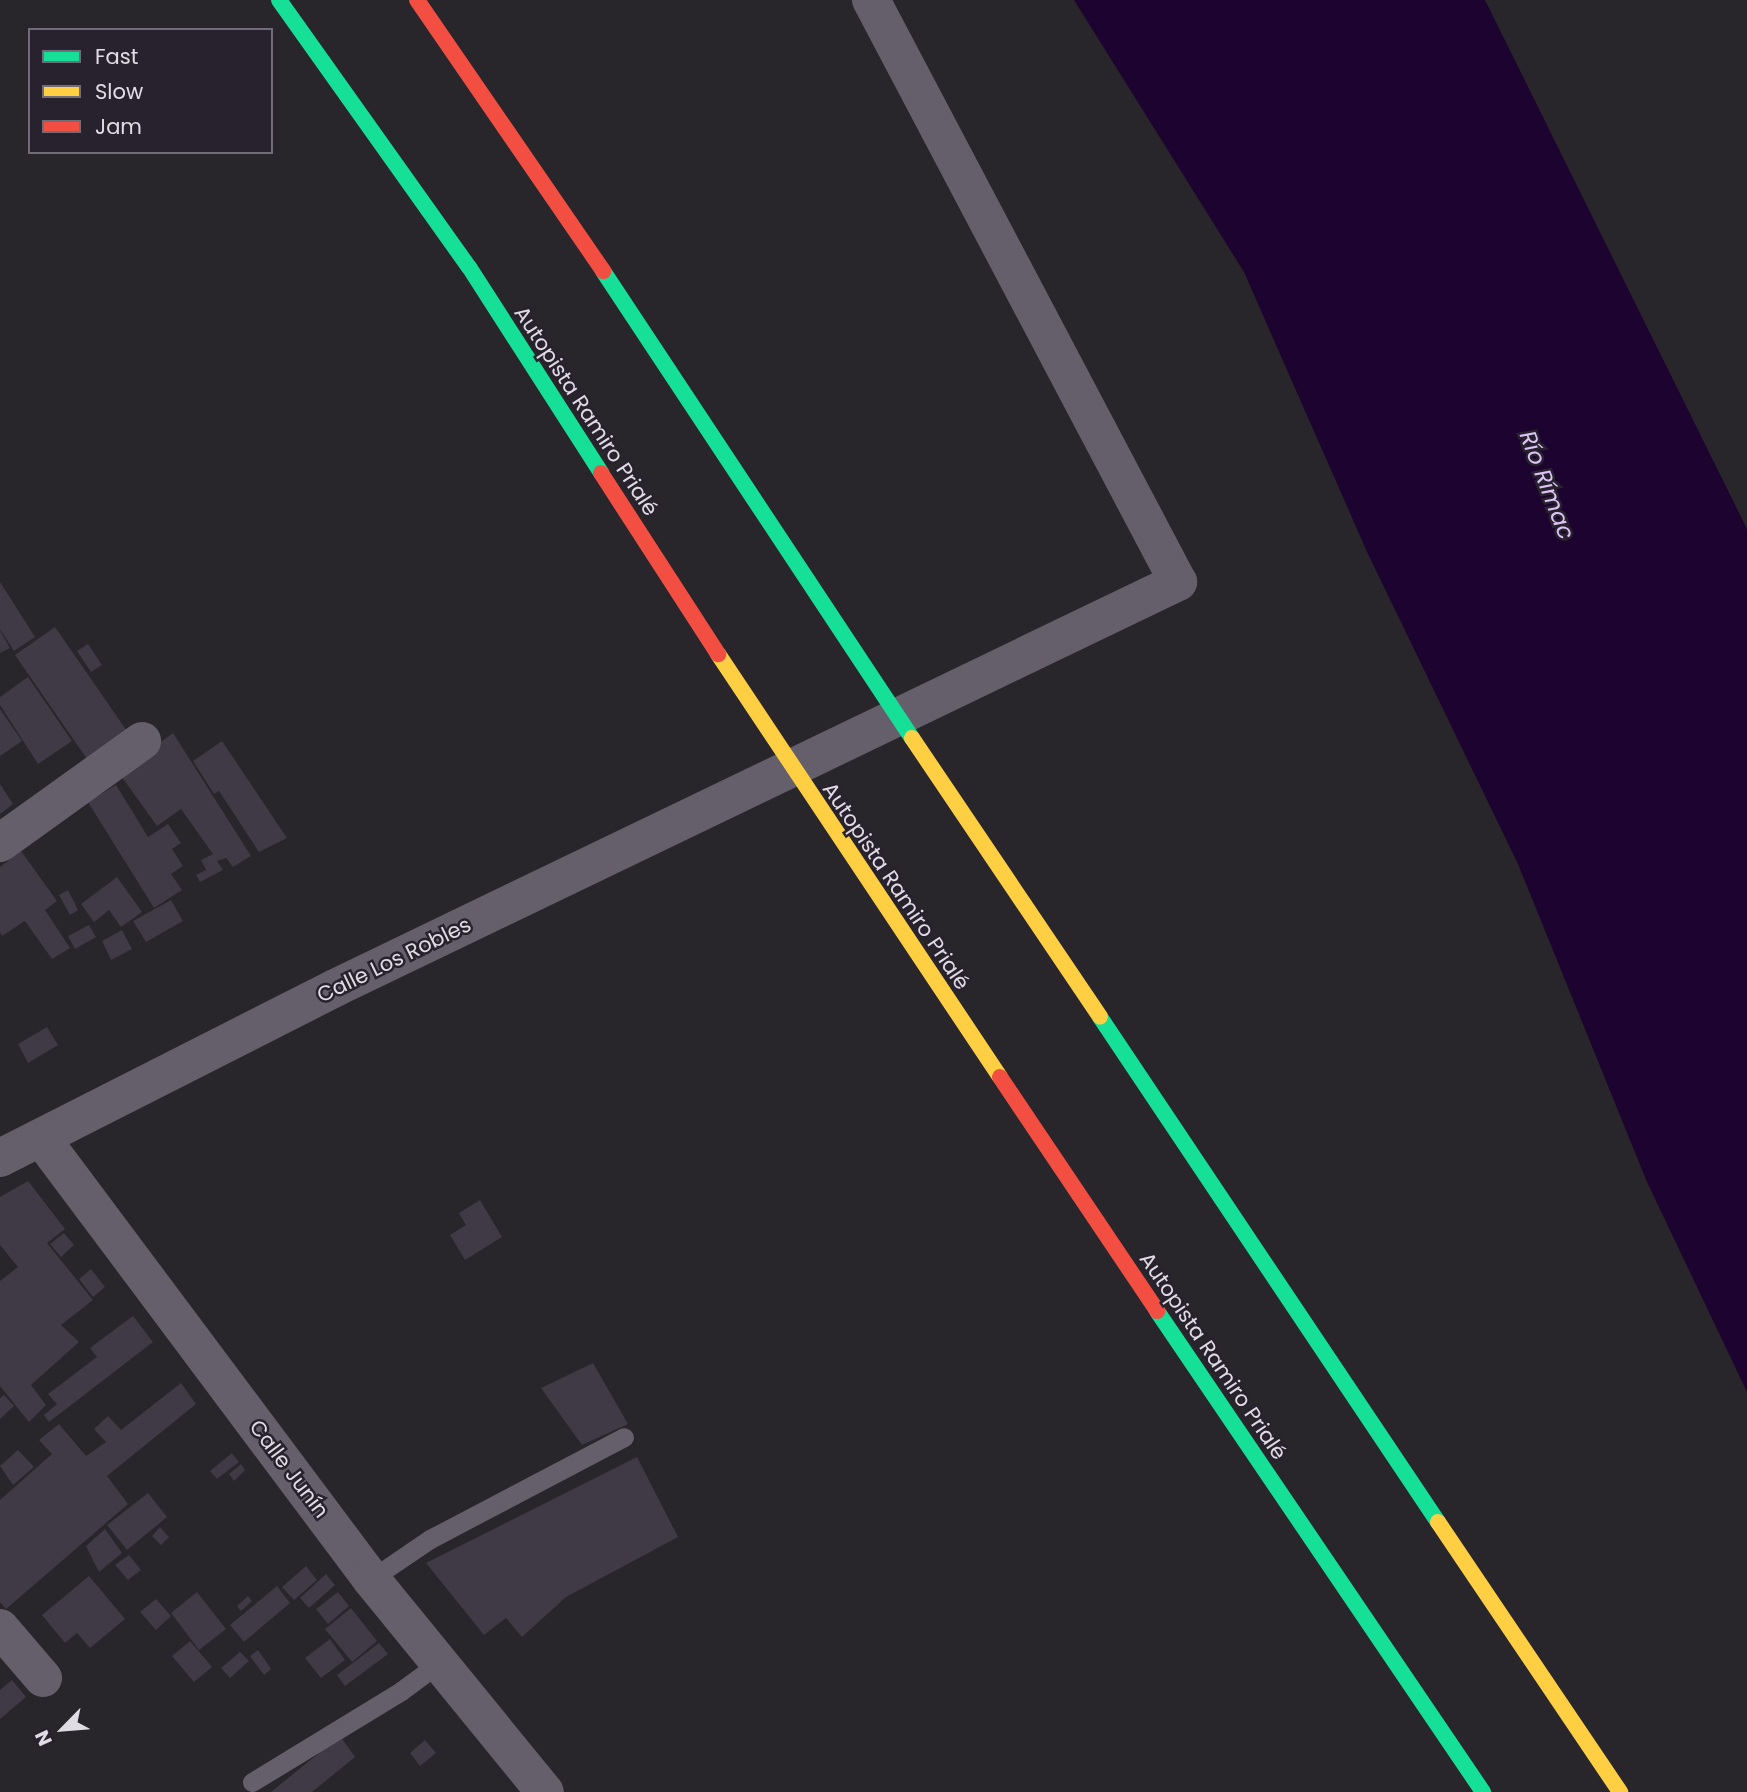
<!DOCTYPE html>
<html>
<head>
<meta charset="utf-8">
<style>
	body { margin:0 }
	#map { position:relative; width:1747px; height:1792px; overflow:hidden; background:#28252b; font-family:Poppins,sans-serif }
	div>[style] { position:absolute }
	.water>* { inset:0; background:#1d032f }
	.building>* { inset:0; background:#3f3a46 }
	.lane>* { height:19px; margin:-9.5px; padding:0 9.5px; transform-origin:9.5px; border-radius:9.5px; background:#645f6b }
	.street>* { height:38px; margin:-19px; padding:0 19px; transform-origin:19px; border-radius:19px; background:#645f6b }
	.fast>* { height:16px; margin:-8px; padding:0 8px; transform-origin:8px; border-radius:8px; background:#16e098 }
	.slow>* { height:16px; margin:-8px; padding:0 8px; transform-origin:8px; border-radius:8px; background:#ffcf43 }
	.jam>* { height:16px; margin:-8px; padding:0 8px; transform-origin:8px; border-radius:8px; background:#f24e42 }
	span { translate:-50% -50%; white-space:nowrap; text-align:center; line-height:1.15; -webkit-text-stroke:5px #28222e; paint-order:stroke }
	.street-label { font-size:21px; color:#e0dce4 }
	.water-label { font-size:23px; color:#dcc3f5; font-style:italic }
	.legend { position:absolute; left:28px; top:28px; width:245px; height:126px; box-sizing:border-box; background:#28222e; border:2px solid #726c77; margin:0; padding:9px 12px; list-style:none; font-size:21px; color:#e0dce4 }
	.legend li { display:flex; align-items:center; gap:14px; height:35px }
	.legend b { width:35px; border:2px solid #726c77 }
	.north { position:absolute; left:28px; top:1694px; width:70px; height:70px; -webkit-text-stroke:5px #28222e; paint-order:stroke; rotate:245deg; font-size:19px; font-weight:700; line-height:28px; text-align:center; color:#e0dce4 }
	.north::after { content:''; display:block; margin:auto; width:24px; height:32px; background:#e0dce4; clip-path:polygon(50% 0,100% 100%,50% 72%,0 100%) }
</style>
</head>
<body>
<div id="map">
	<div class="water">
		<div style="clip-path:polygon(1074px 0,1485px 0,1747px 529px,1747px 1392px,1647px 1182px,1518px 864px,1368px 554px,1244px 272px)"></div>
	</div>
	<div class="building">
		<div style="clip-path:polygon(0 582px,35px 637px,14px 651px,0 629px)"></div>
		<div style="clip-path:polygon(55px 627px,127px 731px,87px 759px,15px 655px)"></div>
		<div style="clip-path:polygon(0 630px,10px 648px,0 653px)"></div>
		<div style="clip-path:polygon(88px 644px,102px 665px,91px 672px,77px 651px)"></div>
		<div style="clip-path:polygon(28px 677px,72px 741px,38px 764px,0 705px,0 697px)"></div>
		<div style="clip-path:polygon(0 709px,22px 741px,0 756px)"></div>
		<div style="clip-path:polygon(173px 733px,251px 856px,233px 867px,226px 858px,217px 861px,223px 870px,200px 882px,196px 875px,206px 870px,201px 860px,213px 854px,181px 809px,157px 826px,119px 773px)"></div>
		<div style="clip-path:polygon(222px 741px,287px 838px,259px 852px,219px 791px,214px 794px,193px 761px)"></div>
		<div style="clip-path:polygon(0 784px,13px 804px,0 814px)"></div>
		<div style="clip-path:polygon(116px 785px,148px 837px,168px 824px,181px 843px,172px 849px,183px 866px,171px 874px,182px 890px,154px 908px,88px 802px)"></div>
		<div style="clip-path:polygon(21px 851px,57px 901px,45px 910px,70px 948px,52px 959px,25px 921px,2px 936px,0 932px,0 867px)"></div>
		<div style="clip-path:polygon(117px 877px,142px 912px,121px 927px,109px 910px,94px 922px,81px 904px)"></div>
		<div style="clip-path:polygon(68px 890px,78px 910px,70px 915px,59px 895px)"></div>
		<div style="clip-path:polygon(171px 900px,183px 921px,146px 942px,133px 921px)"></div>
		<div style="clip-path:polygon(89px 925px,96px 937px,75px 949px,68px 936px)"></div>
		<div style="clip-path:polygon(122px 930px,132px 949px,111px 960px,102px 941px)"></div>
		<div style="clip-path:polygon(47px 1027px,58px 1045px,28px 1063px,18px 1044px)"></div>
		<div style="clip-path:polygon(28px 1181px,65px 1229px,47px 1243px,93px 1300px,61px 1325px,79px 1342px,31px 1385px,46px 1405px,29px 1422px,0 1386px,0 1281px,18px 1267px,0 1245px,0 1197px)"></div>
		<div style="clip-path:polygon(480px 1200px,502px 1237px,465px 1260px,450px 1235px,466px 1225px,459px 1213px)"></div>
		<div style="clip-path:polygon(64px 1233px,74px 1245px,61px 1257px,50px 1244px)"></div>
		<div style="clip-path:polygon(91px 1269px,105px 1287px,93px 1297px,79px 1279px)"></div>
		<div style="clip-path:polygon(133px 1316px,153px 1342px,49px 1422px,44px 1415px,57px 1404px,48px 1394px,97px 1357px,90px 1348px)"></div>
		<div style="clip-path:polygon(593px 1363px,628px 1424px,582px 1445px,541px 1388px)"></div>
		<div style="clip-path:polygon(181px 1383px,196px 1404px,107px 1476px,128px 1504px,6px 1609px,0 1602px,0 1500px,52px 1454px,39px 1440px,59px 1424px,86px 1456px,106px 1442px,94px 1429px,108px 1416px,121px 1430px)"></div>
		<div style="clip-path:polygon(4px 1395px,14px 1406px,0 1419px,0 1398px)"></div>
		<div style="clip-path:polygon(18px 1450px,34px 1467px,13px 1485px,0 1466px)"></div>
		<div style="clip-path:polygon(232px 1453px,239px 1462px,217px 1479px,210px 1471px)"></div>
		<div style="clip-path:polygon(637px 1457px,678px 1537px,566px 1597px,522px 1637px,506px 1618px,484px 1635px,426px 1563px)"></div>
		<div style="clip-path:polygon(241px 1464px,245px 1470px,234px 1481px,229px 1474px)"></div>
		<div style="clip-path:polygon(148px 1493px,167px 1517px,127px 1550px,107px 1525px)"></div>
		<div style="clip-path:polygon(160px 1527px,169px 1537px,161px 1545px,152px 1536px)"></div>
		<div style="clip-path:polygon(105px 1529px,122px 1553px,99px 1572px,86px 1546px)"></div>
		<div style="clip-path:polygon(129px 1555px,141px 1570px,128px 1580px,115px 1565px)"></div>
		<div style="clip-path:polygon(306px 1566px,317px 1580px,294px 1600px,282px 1587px)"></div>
		<div style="clip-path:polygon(326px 1574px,335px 1585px,309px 1608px,300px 1598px)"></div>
		<div style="clip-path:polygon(89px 1576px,125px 1619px,90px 1648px,77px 1633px,65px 1643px,42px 1615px)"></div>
		<div style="clip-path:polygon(277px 1586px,290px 1603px,244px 1642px,230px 1625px)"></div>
		<div style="clip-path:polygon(197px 1592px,226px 1629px,199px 1650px,171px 1613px)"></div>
		<div style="clip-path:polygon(338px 1592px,349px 1606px,328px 1624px,316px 1609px)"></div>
		<div style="clip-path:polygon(248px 1596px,252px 1601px,241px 1611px,237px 1606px)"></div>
		<div style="clip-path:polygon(156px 1599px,171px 1616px,156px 1630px,140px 1612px)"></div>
		<div style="clip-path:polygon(351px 1608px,377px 1641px,352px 1662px,325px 1629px)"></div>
		<div style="clip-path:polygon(330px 1639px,345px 1660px,321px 1678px,305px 1658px)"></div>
		<div style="clip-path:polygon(190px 1641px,212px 1667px,194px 1682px,172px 1656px)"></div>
		<div style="clip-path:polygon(379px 1643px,388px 1654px,345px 1686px,337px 1675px)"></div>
		<div style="clip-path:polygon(258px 1650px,271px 1669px,264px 1675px,250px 1656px)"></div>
		<div style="clip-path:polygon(240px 1652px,249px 1661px,230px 1678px,221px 1668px)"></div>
		<div style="clip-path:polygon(12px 1680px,26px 1697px,0 1719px,0 1690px)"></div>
		<div style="clip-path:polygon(340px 1736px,355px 1757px,312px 1792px,271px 1792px)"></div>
		<div style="clip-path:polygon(425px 1740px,436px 1753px,420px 1766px,410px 1753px)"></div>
	</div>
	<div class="lane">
		<div style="left:371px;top:1579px;width:71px;rotate:-34.1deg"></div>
		<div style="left:430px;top:1539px;width:219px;rotate:-27.7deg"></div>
		<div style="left:252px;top:1782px;width:175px;rotate:-31.4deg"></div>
		<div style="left:401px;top:1691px;width:47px;rotate:-36.4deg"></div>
	</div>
	<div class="street">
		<div style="left:0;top:843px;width:175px;rotate:-35.7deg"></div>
		<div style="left:42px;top:1139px;width:549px;rotate:53.21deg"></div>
		<div style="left:371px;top:1579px;width:275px;rotate:50.8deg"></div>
		<div style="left:0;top:1158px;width:376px;rotate:-26.9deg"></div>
		<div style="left:335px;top:988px;width:936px;rotate:-25.72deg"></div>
		<div style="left:1178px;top:582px;width:658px;rotate:-117.81deg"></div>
		<div style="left:0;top:1628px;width:66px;rotate:49.3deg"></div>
	</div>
	<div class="fast">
		<div style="left:279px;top:0;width:328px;rotate:54.6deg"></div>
		<div style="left:469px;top:267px;width:245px;rotate:57.3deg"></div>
		<div style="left:603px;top:271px;width:560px;rotate:56.51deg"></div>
		<div style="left:1100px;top:1017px;width:608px;rotate:56.21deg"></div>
		<div style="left:1157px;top:1311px;width:581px;rotate:55.87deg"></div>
	</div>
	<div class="slow">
		<div style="left:718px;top:654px;width:508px;rotate:56.31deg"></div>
		<div style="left:912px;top:738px;width:336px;rotate:56deg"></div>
		<div style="left:1438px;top:1522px;width:326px;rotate:56deg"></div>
	</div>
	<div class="jam">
		<div style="left:417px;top:0;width:329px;rotate:55.5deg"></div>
		<div style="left:601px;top:473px;width:216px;rotate:57.1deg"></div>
		<div style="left:1000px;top:1077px;width:282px;rotate:56.1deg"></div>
	</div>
	<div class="street-label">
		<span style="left:586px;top:411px;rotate:57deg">Autopista Ramiro Prialé</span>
		<span style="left:896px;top:886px;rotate:56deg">Autopista Ramiro Prialé</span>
		<span style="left:394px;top:960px;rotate:-26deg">Calle Los Robles</span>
		<span style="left:1213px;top:1356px;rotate:56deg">Autopista Ramiro Prialé</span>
		<span style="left:289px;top:1469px;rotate:53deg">Calle Junín</span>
	</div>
	<div class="water-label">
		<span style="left:1547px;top:485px;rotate:69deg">Río Rímac</span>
	</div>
	<ul class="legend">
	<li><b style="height:9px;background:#16e098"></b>Fast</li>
	<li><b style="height:9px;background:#ffcf43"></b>Slow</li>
	<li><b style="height:9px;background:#f24e42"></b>Jam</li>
	</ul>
	<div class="north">N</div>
</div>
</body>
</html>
